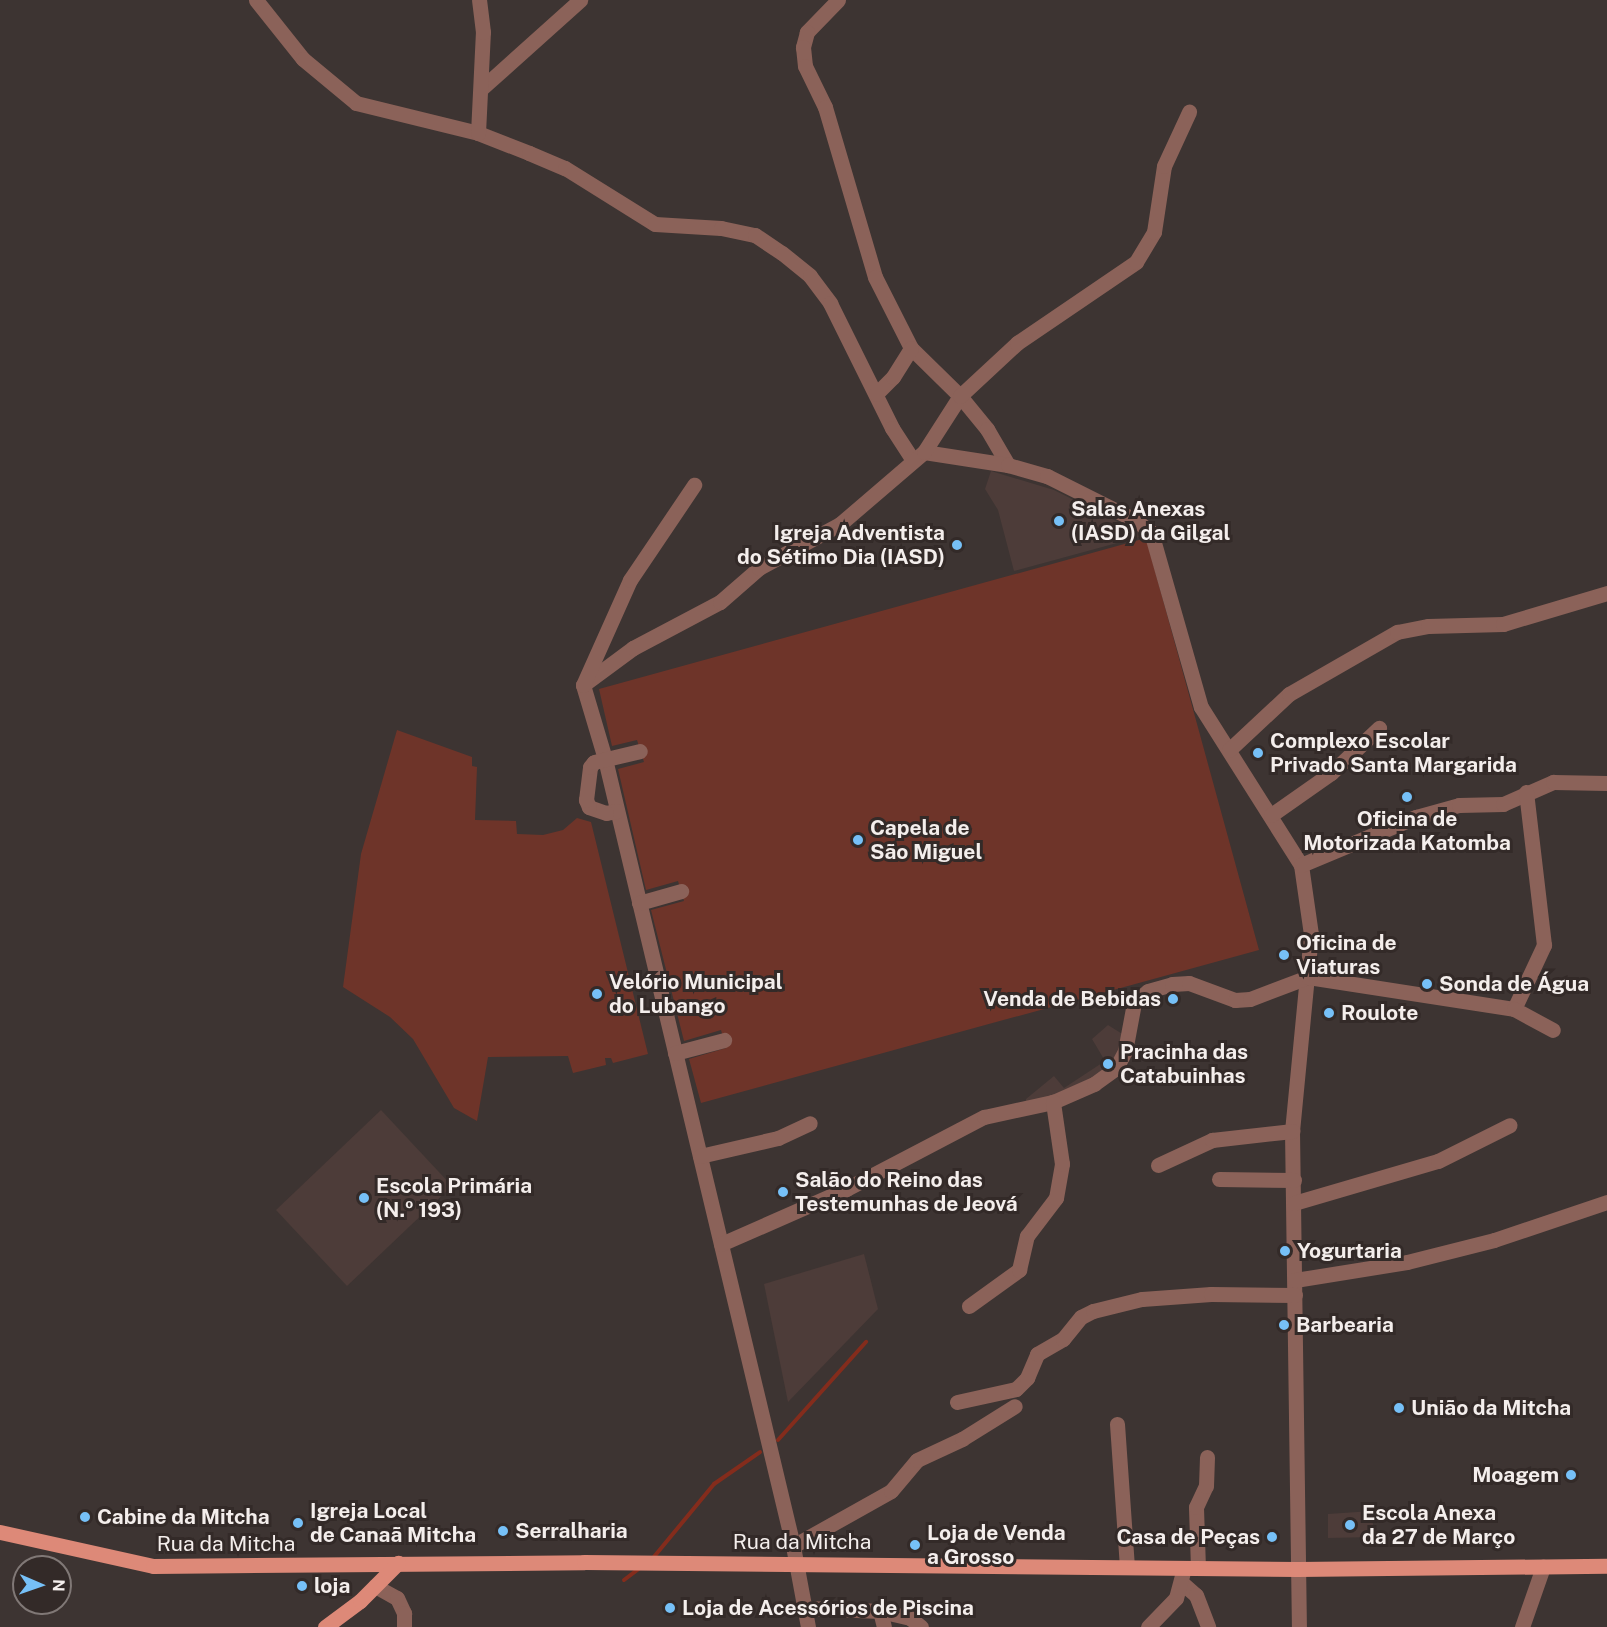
<!DOCTYPE html>
<html>
<head>
<meta charset="utf-8">
<style>
	body { margin:0 }
	#map { position:relative; width:1607px; height:1627px; overflow:hidden; background:#3d3432; font-family:"Public Sans",sans-serif }
	div>[style] { position:absolute }
	.built>* { inset:0; background:#4d3c39 }
	.green>* { inset:0; background:#6e3429 }
	.stream>* { height:4px; margin:-2px; padding:0 2px; transform-origin:2px; border-radius:2px; background:#842c1c }
	.minor>* { height:15px; margin:-7.5px; padding:0 7.5px; transform-origin:7.5px; border-radius:7.5px; background:#8b6259 }
	.major>* { height:15px; margin:-7.5px; padding:0 7.5px; transform-origin:7.5px; border-radius:7.5px; background:#dd8978 }
	.dots>* { width:16px; height:16px; translate:-50% -50%; box-sizing:border-box; border:3px solid #332a28; border-radius:50% }
	span { translate:-50% -50%; white-space:nowrap; text-align:center; line-height:1.15; -webkit-text-stroke:6px #332a28; paint-order:stroke }
	.poi-label { font-size:21px; color:#f4eeec; font-weight:700 }
	.left { translate:0 -50%; text-align:left }
	.right { translate:-100% -50%; text-align:right }
	.street-label { font-size:21px; color:#f4eeec }
	.north { position:absolute; left:12px; top:1555px; width:60px; height:60px; box-sizing:border-box; background:#332a28; border:2px solid #807876; border-radius:50%; rotate:92deg; font-size:16px; font-weight:700; line-height:24px; text-align:center; color:#f4eeec }
	.north::after { content:''; display:block; margin:auto; width:21px; height:27px; background:#76c0f7; clip-path:polygon(50% 0,100% 100%,50% 72%,0 100%) }
</style>
</head>
<body>
<div id="map">
	<div class="built">
		<div style="clip-path:polygon(991px 471px,1054px 490px,1138px 532px,1139px 537px,1014px 571px,998px 510px,985px 489px)"></div>
		<div style="clip-path:polygon(1108px 1025px,1124px 1035px,1122px 1051px,1093px 1082px,1026px 1105px,1026px 1099px,1054px 1076px,1064px 1088px,1105px 1061px,1092px 1039px)"></div>
		<div style="clip-path:polygon(381px 1110px,452px 1186px,347px 1286px,276px 1210px)"></div>
		<div style="clip-path:polygon(864px 1254px,878px 1309px,788px 1402px,764px 1284px)"></div>
		<div style="clip-path:polygon(1372px 1511px,1374px 1537px,1328px 1538px,1328px 1514px)"></div>
	</div>
	<div class="green">
		<div style="clip-path:polygon(1146px 538px,1259px 950px,701px 1103px,689px 1059px,726px 1048px,721px 1030px,684px 1041px,651px 910px,684px 901px,678px 881px,646px 890px,618px 769px,644px 762px,637px 740px,612px 746px,599px 689px)"></div>
		<div style="clip-path:polygon(397px 730px,472px 757px,472px 766px,477px 767px,475px 820px,516px 821px,517px 834px,543px 835px,563px 830px,577px 818px,591px 822px,648px 1054px,613px 1063px,611px 1058px,605px 1058px,606px 1065px,573px 1073px,568px 1056px,488px 1057px,477px 1121px,454px 1108px,413px 1039px,390px 1017px,343px 987px,361px 854px)"></div>
	</div>
	<div class="stream">
		<div style="left:778px;top:1440px;width:132px;rotate:-48.1deg"></div>
		<div style="left:653px;top:1558px;width:96px;rotate:-50.5deg"></div>
		<div style="left:714px;top:1484px;width:56px;rotate:-34.8deg"></div>
		<div style="left:624px;top:1580px;width:20px;rotate:-37deg"></div>
	</div>
	<div class="minor">
		<div style="left:256px;top:0;width:75px;rotate:51.5deg"></div>
		<div style="left:303px;top:59px;width:69px;rotate:39.7deg"></div>
		<div style="left:356px;top:103px;width:126px;rotate:13.8deg"></div>
		<div style="left:478px;top:133px;width:55px;rotate:21.4deg"></div>
		<div style="left:529px;top:153px;width:39px;rotate:23deg"></div>
		<div style="left:565px;top:168px;width:106px;rotate:31.9deg"></div>
		<div style="left:655px;top:224px;width:66px;rotate:3.5deg"></div>
		<div style="left:721px;top:228px;width:35px;rotate:12deg"></div>
		<div style="left:755px;top:235px;width:32px;rotate:34deg"></div>
		<div style="left:782px;top:253px;width:36px;rotate:39deg"></div>
		<div style="left:810px;top:276px;width:34px;rotate:53deg"></div>
		<div style="left:830px;top:303px;width:140px;rotate:63.6deg"></div>
		<div style="left:892px;top:428px;width:38px;rotate:57deg"></div>
		<div style="left:838px;top:0;width:45px;rotate:134.1deg"></div>
		<div style="left:807px;top:32px;width:16px;rotate:105deg"></div>
		<div style="left:803px;top:47px;width:19px;rotate:84deg"></div>
		<div style="left:805px;top:66px;width:46px;rotate:64deg"></div>
		<div style="left:825px;top:107px;width:177px;rotate:73.6deg"></div>
		<div style="left:875px;top:277px;width:80px;rotate:63.1deg"></div>
		<div style="left:911px;top:348px;width:69px;rotate:44.4deg"></div>
		<div style="left:960px;top:396px;width:43px;rotate:50.7deg"></div>
		<div style="left:987px;top:429px;width:42px;rotate:59.7deg"></div>
		<div style="left:482px;top:88px;width:132px;rotate:-41.9deg"></div>
		<div style="left:478px;top:133px;width:101px;rotate:-87.2deg"></div>
		<div style="left:483px;top:32px;width:32px;rotate:-97deg"></div>
		<div style="left:876px;top:394px;width:24px;rotate:-45deg"></div>
		<div style="left:893px;top:377px;width:34px;rotate:-58deg"></div>
		<div style="left:924px;top:452px;width:85px;rotate:8.8deg"></div>
		<div style="left:1008px;top:465px;width:41px;rotate:15.8deg"></div>
		<div style="left:1047px;top:476px;width:98px;rotate:26.6deg"></div>
		<div style="left:1135px;top:520px;width:20px;rotate:37deg"></div>
		<div style="left:1151px;top:532px;width:182px;rotate:74.1deg"></div>
		<div style="left:1201px;top:707px;width:187px;rotate:57.7deg"></div>
		<div style="left:1301px;top:865px;width:70px;rotate:81.8deg"></div>
		<div style="left:1311px;top:934px;width:198px;rotate:95.5deg"></div>
		<div style="left:1292px;top:1131px;width:496px;rotate:89.2deg"></div>
		<div style="left:583px;top:685px;width:77px;rotate:73.4deg"></div>
		<div style="left:605px;top:759px;width:809px;rotate:76.56deg"></div>
		<div style="left:793px;top:1546px;width:82px;rotate:79.5deg"></div>
		<div style="left:583px;top:685px;width:62px;rotate:-36.5deg"></div>
		<div style="left:633px;top:648px;width:98px;rotate:-27.9deg"></div>
		<div style="left:720px;top:602px;width:52px;rotate:-41.1deg"></div>
		<div style="left:759px;top:568px;width:92px;rotate:-28.5deg"></div>
		<div style="left:840px;top:524px;width:111px;rotate:-40.6deg"></div>
		<div style="left:924px;top:452px;width:67px;rotate:-57.3deg"></div>
		<div style="left:960px;top:396px;width:78px;rotate:-42.9deg"></div>
		<div style="left:1017px;top:343px;width:144px;rotate:-34.2deg"></div>
		<div style="left:1136px;top:262px;width:35px;rotate:-59deg"></div>
		<div style="left:1154px;top:232px;width:67px;rotate:-81.4deg"></div>
		<div style="left:1164px;top:166px;width:60px;rotate:-65.2deg"></div>
		<div style="left:583px;top:685px;width:115px;rotate:-65.9deg"></div>
		<div style="left:630px;top:580px;width:115px;rotate:-56deg"></div>
		<div style="left:1229px;top:750px;width:82px;rotate:-43deg"></div>
		<div style="left:1289px;top:694px;width:125px;rotate:-29.9deg"></div>
		<div style="left:1397px;top:632px;width:32px;rotate:-11deg"></div>
		<div style="left:1428px;top:626px;width:75px;rotate:-1.5deg"></div>
		<div style="left:1503px;top:624px;width:109px;rotate:-16.6deg"></div>
		<div style="left:617px;top:811px;width:11px;rotate:170deg"></div>
		<div style="left:606px;top:813px;width:18px;rotate:-161deg"></div>
		<div style="left:589px;top:807px;width:8px;rotate:-113deg"></div>
		<div style="left:586px;top:800px;width:33px;rotate:-83deg"></div>
		<div style="left:590px;top:767px;width:6px;rotate:-51deg"></div>
		<div style="left:594px;top:762px;width:47px;rotate:-13.4deg"></div>
		<div style="left:1271px;top:815px;width:73px;rotate:-35deg"></div>
		<div style="left:1331px;top:773px;width:66px;rotate:-43.2deg"></div>
		<div style="left:1301px;top:865px;width:125px;rotate:-22.7deg"></div>
		<div style="left:1416px;top:817px;width:45px;rotate:-15.6deg"></div>
		<div style="left:1459px;top:805px;width:44px;rotate:-1.3deg"></div>
		<div style="left:1503px;top:804px;width:55px;rotate:-23.7deg"></div>
		<div style="left:1553px;top:782px;width:54px;rotate:1.1deg"></div>
		<div style="left:639px;top:903px;width:44px;rotate:-15.9deg"></div>
		<div style="left:1514px;top:1009px;width:71px;rotate:-64.9deg"></div>
		<div style="left:1544px;top:945px;width:154px;rotate:-96.7deg"></div>
		<div style="left:675px;top:1053px;width:51px;rotate:-14.9deg"></div>
		<div style="left:700px;top:1156px;width:80px;rotate:-13deg"></div>
		<div style="left:778px;top:1138px;width:35px;rotate:-25deg"></div>
		<div style="left:1158px;top:1165px;width:60px;rotate:-24.8deg"></div>
		<div style="left:1212px;top:1140px;width:81px;rotate:-6.4deg"></div>
		<div style="left:1219px;top:1179px;width:75px;rotate:0.8deg"></div>
		<div style="left:1294px;top:1203px;width:150px;rotate:-16.3deg"></div>
		<div style="left:1438px;top:1161px;width:80px;rotate:-26.6deg"></div>
		<div style="left:721px;top:1244px;width:137px;rotate:-23.7deg"></div>
		<div style="left:846px;top:1189px;width:156px;rotate:-27.6deg"></div>
		<div style="left:984px;top:1117px;width:71px;rotate:-12.3deg"></div>
		<div style="left:1053px;top:1102px;width:45px;rotate:-23.7deg"></div>
		<div style="left:1094px;top:1084px;width:27px;rotate:-36deg"></div>
		<div style="left:1116px;top:1068px;width:19px;rotate:-62deg"></div>
		<div style="left:1125px;top:1051px;width:49px;rotate:-79.4deg"></div>
		<div style="left:1134px;top:1003px;width:18px;rotate:-41deg"></div>
		<div style="left:1148px;top:991px;width:25px;rotate:-16deg"></div>
		<div style="left:1172px;top:984px;width:17px;rotate:-3deg"></div>
		<div style="left:1189px;top:983px;width:49px;rotate:20.3deg"></div>
		<div style="left:1235px;top:1000px;width:15px;rotate:-4deg"></div>
		<div style="left:1250px;top:999px;width:62px;rotate:-20.8deg"></div>
		<div style="left:1308px;top:977px;width:208px;rotate:8.8deg"></div>
		<div style="left:1514px;top:1009px;width:44px;rotate:28.3deg"></div>
		<div style="left:1295px;top:1280px;width:113px;rotate:-9.1deg"></div>
		<div style="left:1407px;top:1262px;width:90px;rotate:-14.2deg"></div>
		<div style="left:1494px;top:1240px;width:119px;rotate:-18.6deg"></div>
		<div style="left:969px;top:1306px;width:62px;rotate:-35.8deg"></div>
		<div style="left:1019px;top:1270px;width:35px;rotate:-77deg"></div>
		<div style="left:1027px;top:1236px;width:48px;rotate:-52.7deg"></div>
		<div style="left:1056px;top:1198px;width:35px;rotate:-80deg"></div>
		<div style="left:1062px;top:1164px;width:63px;rotate:-98.3deg"></div>
		<div style="left:957px;top:1402px;width:60px;rotate:-12.4deg"></div>
		<div style="left:1016px;top:1389px;width:16px;rotate:-45deg"></div>
		<div style="left:1027px;top:1378px;width:26px;rotate:-67deg"></div>
		<div style="left:1037px;top:1354px;width:30px;rotate:-30deg"></div>
		<div style="left:1063px;top:1339px;width:28px;rotate:-51deg"></div>
		<div style="left:1081px;top:1317px;width:13px;rotate:-27deg"></div>
		<div style="left:1093px;top:1311px;width:50px;rotate:-13.8deg"></div>
		<div style="left:1142px;top:1299px;width:69px;rotate:-4.1deg"></div>
		<div style="left:1211px;top:1294px;width:84px;rotate:0.7deg"></div>
		<div style="left:1117px;top:1424px;width:143px;rotate:86deg"></div>
		<div style="left:793px;top:1546px;width:112px;rotate:-29.3deg"></div>
		<div style="left:891px;top:1491px;width:40px;rotate:-50deg"></div>
		<div style="left:917px;top:1460px;width:50px;rotate:-25deg"></div>
		<div style="left:962px;top:1439px;width:62px;rotate:-31.9deg"></div>
		<div style="left:1198px;top:1568px;width:61px;rotate:-91.9deg"></div>
		<div style="left:1196px;top:1507px;width:23px;rotate:-65deg"></div>
		<div style="left:1206px;top:1486px;width:29px;rotate:-88deg"></div>
		<div style="left:1182px;top:1583px;width:18px;rotate:41deg"></div>
		<div style="left:1196px;top:1595px;width:34px;rotate:69deg"></div>
		<div style="left:375px;top:1586px;width:25px;rotate:29deg"></div>
		<div style="left:397px;top:1598px;width:17px;rotate:65deg"></div>
		<div style="left:404px;top:1613px;width:14px;rotate:90deg"></div>
		<div style="left:808px;top:1608px;width:72px;rotate:2.4deg"></div>
		<div style="left:880px;top:1611px;width:31px;rotate:13deg"></div>
		<div style="left:910px;top:1618px;width:14px;rotate:39deg"></div>
		<div style="left:880px;top:1611px;width:16px;rotate:76deg"></div>
		<div style="left:1148px;top:1627px;width:40px;rotate:-46deg"></div>
		<div style="left:1176px;top:1598px;width:31px;rotate:-75deg"></div>
		<div style="left:1522px;top:1627px;width:64px;rotate:-70.7deg"></div>
	</div>
	<div class="major">
		<div style="left:0;top:1532px;width:157px;rotate:12.5deg"></div>
		<div style="left:153px;top:1566px;width:431px;rotate:-0.5deg"></div>
		<div style="left:584px;top:1562px;width:713px;rotate:0.56deg"></div>
		<div style="left:1297px;top:1569px;width:310px;rotate:-0.6deg"></div>
		<div style="left:325px;top:1627px;width:44px;rotate:-36.6deg"></div>
		<div style="left:360px;top:1601px;width:54px;rotate:-45deg"></div>
	</div>
	<div class="dots">
		<div style="left:1059px;top:521px;background:#76c0f7"></div>
		<div style="left:957px;top:545px;background:#76c0f7"></div>
		<div style="left:1258px;top:753px;background:#76c0f7"></div>
		<div style="left:1407px;top:797px;background:#76c0f7"></div>
		<div style="left:858px;top:840px;background:#76c0f7"></div>
		<div style="left:1284px;top:955px;background:#76c0f7"></div>
		<div style="left:1427px;top:984px;background:#76c0f7"></div>
		<div style="left:597px;top:994px;background:#76c0f7"></div>
		<div style="left:1173px;top:999px;background:#76c0f7"></div>
		<div style="left:1329px;top:1013px;background:#76c0f7"></div>
		<div style="left:1108px;top:1064px;background:#76c0f7"></div>
		<div style="left:783px;top:1192px;background:#76c0f7"></div>
		<div style="left:364px;top:1198px;background:#76c0f7"></div>
		<div style="left:1285px;top:1251px;background:#76c0f7"></div>
		<div style="left:1284px;top:1325px;background:#76c0f7"></div>
		<div style="left:1399px;top:1408px;background:#76c0f7"></div>
		<div style="left:1571px;top:1475px;background:#76c0f7"></div>
		<div style="left:85px;top:1517px;background:#76c0f7"></div>
		<div style="left:298px;top:1523px;background:#76c0f7"></div>
		<div style="left:1350px;top:1525px;background:#76c0f7"></div>
		<div style="left:503px;top:1531px;background:#76c0f7"></div>
		<div style="left:1272px;top:1537px;background:#76c0f7"></div>
		<div style="left:915px;top:1545px;background:#76c0f7"></div>
		<div style="left:302px;top:1586px;background:#76c0f7"></div>
		<div style="left:670px;top:1608px;background:#76c0f7"></div>
	</div>
	<div class="poi-label">
		<span class="left" style="left:1071px;top:521px">Salas Anexas<br>(IASD) da Gilgal</span>
		<span class="right" style="left:945px;top:545px">Igreja Adventista<br>do Sétimo Dia (IASD)</span>
		<span class="left" style="left:1270px;top:753px">Complexo Escolar<br>Privado Santa Margarida</span>
		<span style="left:1407px;top:831px">Oficina de<br>Motorizada Katomba</span>
		<span class="left" style="left:870px;top:840px">Capela de<br>São Miguel</span>
		<span class="left" style="left:1296px;top:955px">Oficina de<br>Viaturas</span>
		<span class="left" style="left:609px;top:994px">Velório Municipal<br>do Lubango</span>
		<span class="left" style="left:1439px;top:984px">Sonda de Água</span>
		<span class="right" style="left:1161px;top:999px">Venda de Bebidas</span>
		<span class="left" style="left:1341px;top:1013px">Roulote</span>
		<span class="left" style="left:1120px;top:1064px">Pracinha das<br>Catabuinhas</span>
		<span class="left" style="left:795px;top:1192px">Salão do Reino das<br>Testemunhas de Jeová</span>
		<span class="left" style="left:376px;top:1198px">Escola Primária<br>(N.º 193)</span>
		<span class="left" style="left:1297px;top:1251px">Yogurtaria</span>
		<span class="left" style="left:1296px;top:1325px">Barbearia</span>
		<span class="left" style="left:1411px;top:1408px">União da Mitcha</span>
		<span class="right" style="left:1559px;top:1475px">Moagem</span>
		<span class="left" style="left:310px;top:1523px">Igreja Local<br>de Canaã Mitcha</span>
		<span class="left" style="left:1362px;top:1525px">Escola Anexa<br>da 27 de Março</span>
		<span class="left" style="left:97px;top:1517px">Cabine da Mitcha</span>
		<span class="left" style="left:515px;top:1531px">Serralharia</span>
		<span class="left" style="left:927px;top:1545px">Loja de Venda<br>a Grosso</span>
		<span class="right" style="left:1260px;top:1537px">Casa de Peças</span>
		<span class="left" style="left:314px;top:1586px">loja</span>
		<span class="left" style="left:682px;top:1608px">Loja de Acessórios de Piscina</span>
	</div>
	<div class="street-label">
		<span style="left:802px;top:1542px">Rua da Mitcha</span>
		<span style="left:226px;top:1544px">Rua da Mitcha</span>
	</div>
	<div class="north">N</div>
</div>
</body>
</html>
